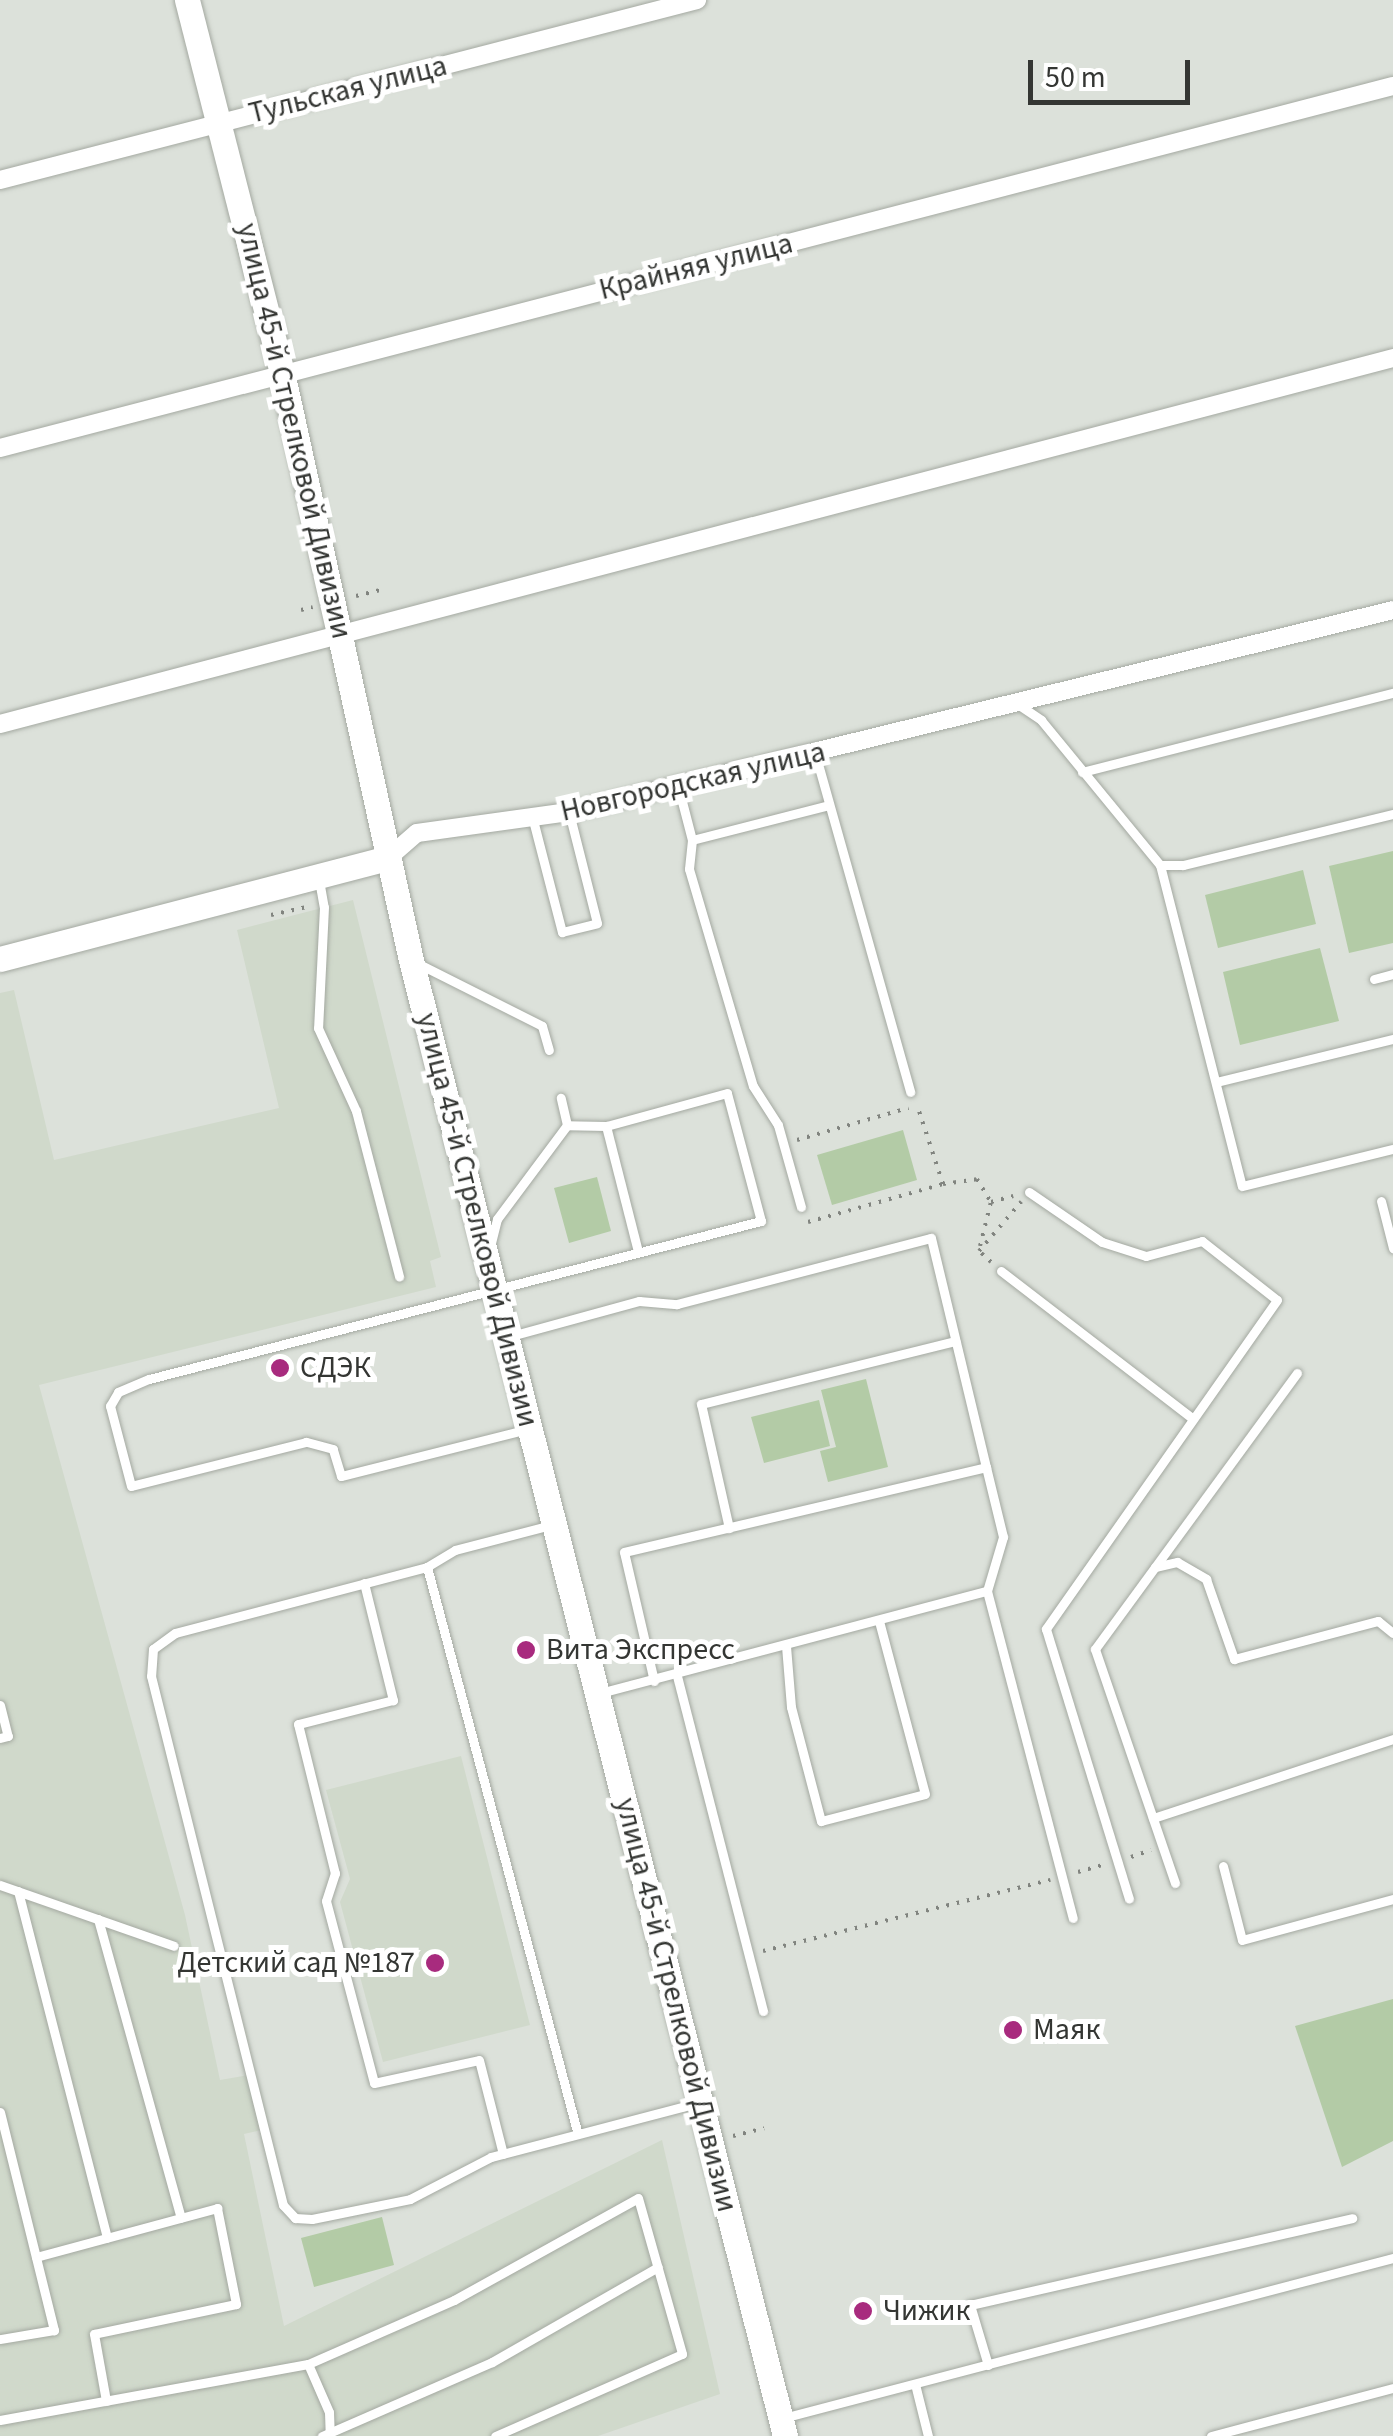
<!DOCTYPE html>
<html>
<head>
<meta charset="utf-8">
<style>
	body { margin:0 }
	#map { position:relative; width:1393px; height:2436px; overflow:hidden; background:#dce1da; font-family:"Source Sans 3",sans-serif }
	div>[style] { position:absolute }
	.built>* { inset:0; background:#d0d9cb }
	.green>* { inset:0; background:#b3cba6 }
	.path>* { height:4px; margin-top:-2px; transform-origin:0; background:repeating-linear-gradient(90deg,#81847f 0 2.5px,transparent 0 10.5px) }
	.roads { filter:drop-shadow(0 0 2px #a4a9a1) drop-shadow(0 0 2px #a4a9a1) }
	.lane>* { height:9px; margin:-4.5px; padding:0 4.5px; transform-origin:4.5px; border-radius:4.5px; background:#fff }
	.street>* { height:18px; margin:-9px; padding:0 9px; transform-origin:9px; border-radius:9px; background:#fff }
	.secondary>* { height:25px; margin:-12.5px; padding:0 12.5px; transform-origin:12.5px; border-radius:12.5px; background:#fff }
	.dots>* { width:28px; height:28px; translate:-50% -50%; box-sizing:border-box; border:5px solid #fff; border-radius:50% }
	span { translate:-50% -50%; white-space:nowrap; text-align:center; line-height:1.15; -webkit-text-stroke:10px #fff; paint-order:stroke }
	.street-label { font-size:30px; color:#343633 }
	.poi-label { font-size:30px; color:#343633 }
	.left { translate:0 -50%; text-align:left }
	.right { translate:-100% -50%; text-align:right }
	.scale { position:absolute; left:1028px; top:60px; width:162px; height:45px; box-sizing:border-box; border:5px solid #343633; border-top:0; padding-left:12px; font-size:30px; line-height:35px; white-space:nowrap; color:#343633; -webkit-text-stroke:8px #fff; paint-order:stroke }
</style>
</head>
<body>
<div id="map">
	<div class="built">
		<div style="clip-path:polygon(353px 900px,441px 1257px,430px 1261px,436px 1287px,39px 1385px,185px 1915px,220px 2080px,249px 2075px,261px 2130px,244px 2134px,284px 2326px,662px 2140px,720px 2394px,598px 2436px,0 2436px,0 993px,14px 990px,54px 1160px,279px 1108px,237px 930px)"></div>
		<div style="clip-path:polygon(461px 1756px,530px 2025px,383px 2062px,340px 1902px,350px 1879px,326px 1790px)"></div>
	</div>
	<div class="green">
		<div style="clip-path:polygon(1393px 851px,1393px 943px,1349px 953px,1329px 866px)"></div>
		<div style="clip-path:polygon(1303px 870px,1316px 924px,1218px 948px,1205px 895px)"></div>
		<div style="clip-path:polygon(1320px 948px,1339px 1021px,1240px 1045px,1223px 972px)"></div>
		<div style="clip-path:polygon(903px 1130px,917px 1180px,832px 1205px,817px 1155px)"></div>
		<div style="clip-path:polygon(597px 1177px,611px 1231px,569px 1243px,554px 1188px)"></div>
		<div style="clip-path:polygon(866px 1379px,888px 1467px,828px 1482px,820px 1451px,836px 1447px,821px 1390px)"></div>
		<div style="clip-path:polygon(819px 1400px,830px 1446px,764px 1463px,751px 1417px)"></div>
		<div style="clip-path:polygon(1393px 1999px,1393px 2141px,1342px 2167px,1295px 2026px)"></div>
		<div style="clip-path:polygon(382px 2217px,394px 2265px,314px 2287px,301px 2238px)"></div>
	</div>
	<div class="path">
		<div style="left:356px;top:596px;width:25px;rotate:-14deg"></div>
		<div style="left:301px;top:610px;width:12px;rotate:-14deg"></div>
		<div style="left:271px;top:915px;width:41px;rotate:-12.7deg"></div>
		<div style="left:797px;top:1140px;width:116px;rotate:-16.1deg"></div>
		<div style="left:943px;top:1184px;width:34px;rotate:-8deg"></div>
		<div style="left:977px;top:1179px;width:27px;rotate:59deg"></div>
		<div style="left:991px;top:1202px;width:23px;rotate:-15deg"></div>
		<div style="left:808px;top:1222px;width:140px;rotate:-15.7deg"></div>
		<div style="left:943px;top:1184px;width:83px;rotate:-108.2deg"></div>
		<div style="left:980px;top:1246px;width:45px;rotate:-76deg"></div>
		<div style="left:991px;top:1262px;width:16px;rotate:-137deg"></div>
		<div style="left:979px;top:1251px;width:65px;rotate:-49.4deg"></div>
		<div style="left:1131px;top:1857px;width:21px;rotate:-19deg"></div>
		<div style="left:1078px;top:1872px;width:26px;rotate:-16deg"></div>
		<div style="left:763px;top:1951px;width:296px;rotate:-13.9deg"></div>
		<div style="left:733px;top:2136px;width:32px;rotate:-14deg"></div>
	</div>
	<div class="roads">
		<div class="lane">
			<div style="left:1019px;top:705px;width:27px;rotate:34deg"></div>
			<div style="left:1041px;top:720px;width:188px;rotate:50.6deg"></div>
			<div style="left:1160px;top:865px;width:331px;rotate:75.7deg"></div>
			<div style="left:1242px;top:1186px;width:155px;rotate:-13.8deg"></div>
			<div style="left:815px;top:753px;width:352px;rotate:74.3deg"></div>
			<div style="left:1082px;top:772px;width:321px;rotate:-14.3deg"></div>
			<div style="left:678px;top:786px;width:56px;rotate:75.5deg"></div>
			<div style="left:692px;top:840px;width:141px;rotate:-14.3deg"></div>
			<div style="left:533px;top:820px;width:116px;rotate:75.5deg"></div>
			<div style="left:562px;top:932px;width:36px;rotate:-14deg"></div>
			<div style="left:597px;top:923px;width:114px;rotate:-104.2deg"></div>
			<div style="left:692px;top:840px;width:29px;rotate:96deg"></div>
			<div style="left:689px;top:869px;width:226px;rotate:73.6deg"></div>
			<div style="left:753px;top:1086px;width:46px;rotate:57.3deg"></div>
			<div style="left:778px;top:1125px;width:85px;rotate:74.3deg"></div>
			<div style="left:1160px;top:865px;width:23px"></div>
			<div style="left:1183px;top:865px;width:216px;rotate:-13.7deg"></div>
			<div style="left:319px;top:880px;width:27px;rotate:80deg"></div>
			<div style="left:324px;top:907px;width:121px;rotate:92.8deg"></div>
			<div style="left:318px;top:1028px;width:91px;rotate:65.4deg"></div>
			<div style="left:356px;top:1111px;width:171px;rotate:75.4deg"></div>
			<div style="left:415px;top:962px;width:142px;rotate:26.7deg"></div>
			<div style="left:542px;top:1026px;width:25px;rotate:74deg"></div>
			<div style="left:1374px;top:979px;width:20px;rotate:-15deg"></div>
			<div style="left:1216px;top:1082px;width:182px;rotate:-13.7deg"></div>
			<div style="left:606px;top:1126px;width:130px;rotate:75.7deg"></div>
			<div style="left:1029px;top:1192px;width:88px;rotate:34.4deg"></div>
			<div style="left:1102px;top:1242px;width:46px;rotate:17.7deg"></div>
			<div style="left:1146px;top:1256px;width:58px;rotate:-15deg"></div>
			<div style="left:1202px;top:1241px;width:95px;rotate:38.2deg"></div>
			<div style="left:1277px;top:1300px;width:402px;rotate:125.1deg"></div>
			<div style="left:1046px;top:1629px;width:282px;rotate:72.9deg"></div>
			<div style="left:1381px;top:1201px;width:49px;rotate:75.7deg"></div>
			<div style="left:491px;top:1243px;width:25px;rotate:-76deg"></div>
			<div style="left:497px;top:1219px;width:117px;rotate:-53.3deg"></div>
			<div style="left:567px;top:1125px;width:28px;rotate:-103deg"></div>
			<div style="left:1001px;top:1271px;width:242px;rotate:37.6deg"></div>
			<div style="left:511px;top:1336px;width:133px;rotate:-15.3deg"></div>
			<div style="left:639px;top:1301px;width:38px;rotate:5deg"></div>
			<div style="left:677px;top:1304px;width:262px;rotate:-14.6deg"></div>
			<div style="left:931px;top:1238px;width:236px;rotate:76.5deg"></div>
			<div style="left:528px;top:1429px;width:193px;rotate:165.9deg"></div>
			<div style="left:341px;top:1476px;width:28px;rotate:-107deg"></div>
			<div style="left:333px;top:1449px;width:28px;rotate:-165deg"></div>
			<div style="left:306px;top:1442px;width:180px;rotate:165.9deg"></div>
			<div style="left:131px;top:1486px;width:83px;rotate:-104.7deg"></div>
			<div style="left:110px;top:1406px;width:16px;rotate:-60deg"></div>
			<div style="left:118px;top:1392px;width:34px;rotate:-23deg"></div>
			<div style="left:149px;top:1379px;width:632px;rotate:-14.48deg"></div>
			<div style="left:761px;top:1221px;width:132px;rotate:-104.9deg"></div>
			<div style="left:727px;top:1093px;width:125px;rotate:164.7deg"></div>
			<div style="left:606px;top:1126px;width:39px;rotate:-179deg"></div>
			<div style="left:551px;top:1525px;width:99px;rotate:165.4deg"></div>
			<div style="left:455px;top:1550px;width:33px;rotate:149deg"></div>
			<div style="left:427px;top:1567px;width:260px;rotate:165.3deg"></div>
			<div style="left:175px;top:1633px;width:27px;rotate:144deg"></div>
			<div style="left:153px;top:1649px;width:27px;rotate:94deg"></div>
			<div style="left:151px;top:1676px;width:545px;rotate:75.99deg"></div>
			<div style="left:283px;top:2205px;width:18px;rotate:47deg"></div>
			<div style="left:295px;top:2218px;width:17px;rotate:3deg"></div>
			<div style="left:312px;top:2219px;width:100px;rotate:-11.5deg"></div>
			<div style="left:410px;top:2199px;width:91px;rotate:-27.4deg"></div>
			<div style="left:491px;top:2157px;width:216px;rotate:-14.7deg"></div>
			<div style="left:729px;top:1528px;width:127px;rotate:-102.7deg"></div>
			<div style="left:701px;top:1404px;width:262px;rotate:-13.9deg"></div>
			<div style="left:427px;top:1567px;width:584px;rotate:75.11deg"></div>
			<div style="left:1155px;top:1567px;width:23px;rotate:-13deg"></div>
			<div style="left:1177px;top:1562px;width:34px;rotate:30deg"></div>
			<div style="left:1206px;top:1579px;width:85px;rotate:70.7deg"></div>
			<div style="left:1234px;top:1659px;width:149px;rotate:-14.8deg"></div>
			<div style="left:1378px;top:1621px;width:19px;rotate:39deg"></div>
			<div style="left:364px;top:1583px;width:121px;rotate:76.1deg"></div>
			<div style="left:393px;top:1700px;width:98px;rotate:165.8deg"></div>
			<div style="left:298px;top:1724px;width:154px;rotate:76.1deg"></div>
			<div style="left:335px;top:1873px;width:29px;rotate:108deg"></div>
			<div style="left:326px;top:1901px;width:188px;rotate:75.2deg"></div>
			<div style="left:374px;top:2083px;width:107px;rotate:-12.4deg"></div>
			<div style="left:479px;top:2060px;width:97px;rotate:75.7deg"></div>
			<div style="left:786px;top:1646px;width:61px;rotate:85.3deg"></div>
			<div style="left:791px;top:1707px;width:118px;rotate:75.3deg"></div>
			<div style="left:821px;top:1821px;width:107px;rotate:-14.6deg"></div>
			<div style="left:925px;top:1794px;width:179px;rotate:-104.9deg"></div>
			<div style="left:677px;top:1676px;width:346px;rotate:75.6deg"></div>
			<div style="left:654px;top:1681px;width:132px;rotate:-103.1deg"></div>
			<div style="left:624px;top:1552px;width:372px;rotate:-13.2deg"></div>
			<div style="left:986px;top:1467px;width:72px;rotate:76.3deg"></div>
			<div style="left:1003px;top:1537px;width:56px;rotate:106.5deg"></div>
			<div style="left:600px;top:1693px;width:400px;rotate:-14.8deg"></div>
			<div style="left:987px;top:1591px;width:338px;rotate:75.3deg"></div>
			<div style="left:0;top:1705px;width:32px;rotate:76deg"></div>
			<div style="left:8px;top:1736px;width:8px;rotate:166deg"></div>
			<div style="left:1153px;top:1818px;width:253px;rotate:-18.2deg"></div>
			<div style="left:1223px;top:1866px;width:76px;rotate:75.6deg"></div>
			<div style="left:1242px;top:1940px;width:156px;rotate:-15.2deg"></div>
			<div style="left:1175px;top:1883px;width:247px;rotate:-108.9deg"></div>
			<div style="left:1095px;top:1649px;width:342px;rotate:-53.8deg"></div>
			<div style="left:0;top:1885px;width:184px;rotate:19.3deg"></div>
			<div style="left:18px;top:1891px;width:358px;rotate:75.6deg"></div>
			<div style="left:98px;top:1919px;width:310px;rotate:74.5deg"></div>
			<div style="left:0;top:2112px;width:225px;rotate:76.1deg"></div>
			<div style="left:54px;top:2330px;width:55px;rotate:170.5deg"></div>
			<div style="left:36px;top:2257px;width:188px;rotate:-15.1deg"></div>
			<div style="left:217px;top:2208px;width:98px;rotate:78.8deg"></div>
			<div style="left:236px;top:2304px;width:145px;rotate:168.1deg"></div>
			<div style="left:94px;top:2334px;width:68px;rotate:79.8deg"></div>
			<div style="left:308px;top:2364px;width:52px;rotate:66.4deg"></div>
			<div style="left:329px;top:2412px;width:24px;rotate:88deg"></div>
			<div style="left:988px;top:2365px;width:63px;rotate:-106.7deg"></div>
			<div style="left:970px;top:2305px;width:392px;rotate:-12.8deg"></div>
			<div style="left:915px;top:2384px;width:54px;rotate:76deg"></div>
			<div style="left:783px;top:2418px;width:631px;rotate:-14.7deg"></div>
			<div style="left:0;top:2420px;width:313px;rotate:-10.3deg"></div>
			<div style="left:308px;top:2364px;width:159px;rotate:-23.7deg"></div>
			<div style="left:454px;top:2300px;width:210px;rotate:-29deg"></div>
			<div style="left:638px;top:2198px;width:162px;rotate:74.2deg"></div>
			<div style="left:682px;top:2354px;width:204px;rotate:156.3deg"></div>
			<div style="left:322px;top:2436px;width:185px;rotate:-23.5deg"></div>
			<div style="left:492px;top:2362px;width:191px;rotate:-29.8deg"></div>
			<div style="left:1211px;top:2436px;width:188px;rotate:-14.8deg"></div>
		</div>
		<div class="street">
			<div style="left:0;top:180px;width:720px;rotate:-14.48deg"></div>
			<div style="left:0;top:448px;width:1439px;rotate:-14.57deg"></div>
			<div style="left:0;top:724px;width:1440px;rotate:-14.72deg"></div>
			<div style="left:388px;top:858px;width:38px;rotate:-41deg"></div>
			<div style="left:417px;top:833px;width:153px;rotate:-7.9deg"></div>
			<div style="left:569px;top:812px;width:848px;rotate:-13.77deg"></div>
		</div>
		<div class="secondary">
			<div style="left:187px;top:0;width:384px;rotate:75.7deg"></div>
			<div style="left:282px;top:372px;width:602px;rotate:77.63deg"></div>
			<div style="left:411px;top:960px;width:1523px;rotate:75.78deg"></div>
			<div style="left:0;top:959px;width:401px;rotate:-14.6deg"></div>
		</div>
	</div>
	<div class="dots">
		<div style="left:280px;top:1368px;background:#a82b7e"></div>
		<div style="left:526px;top:1650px;background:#a82b7e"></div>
		<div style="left:435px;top:1963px;background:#a82b7e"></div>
		<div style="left:1013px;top:2030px;background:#a82b7e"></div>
		<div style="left:863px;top:2311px;background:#a82b7e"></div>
	</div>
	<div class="street-label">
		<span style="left:348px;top:90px;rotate:-14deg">Тульская улица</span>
		<span style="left:696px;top:267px;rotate:-14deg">Крайняя улица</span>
		<span style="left:294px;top:431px;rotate:77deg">улица 45-й Стрелковой Дивизии</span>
		<span style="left:693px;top:782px;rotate:-13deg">Новгородская улица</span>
		<span style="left:477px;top:1220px;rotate:76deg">улица 45-й Стрелковой Дивизии</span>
		<span style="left:676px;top:2005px;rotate:76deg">улица 45-й Стрелковой Дивизии</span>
	</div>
	<div class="poi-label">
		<span class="left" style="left:300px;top:1368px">СДЭК</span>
		<span class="left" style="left:546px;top:1650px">Вита Экспресс</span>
		<span class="right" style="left:415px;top:1963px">Детский сад №187</span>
		<span class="left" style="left:1033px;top:2030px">Маяк</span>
		<span class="left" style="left:883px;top:2311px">Чижик</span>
	</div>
	<div class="scale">50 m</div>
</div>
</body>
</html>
